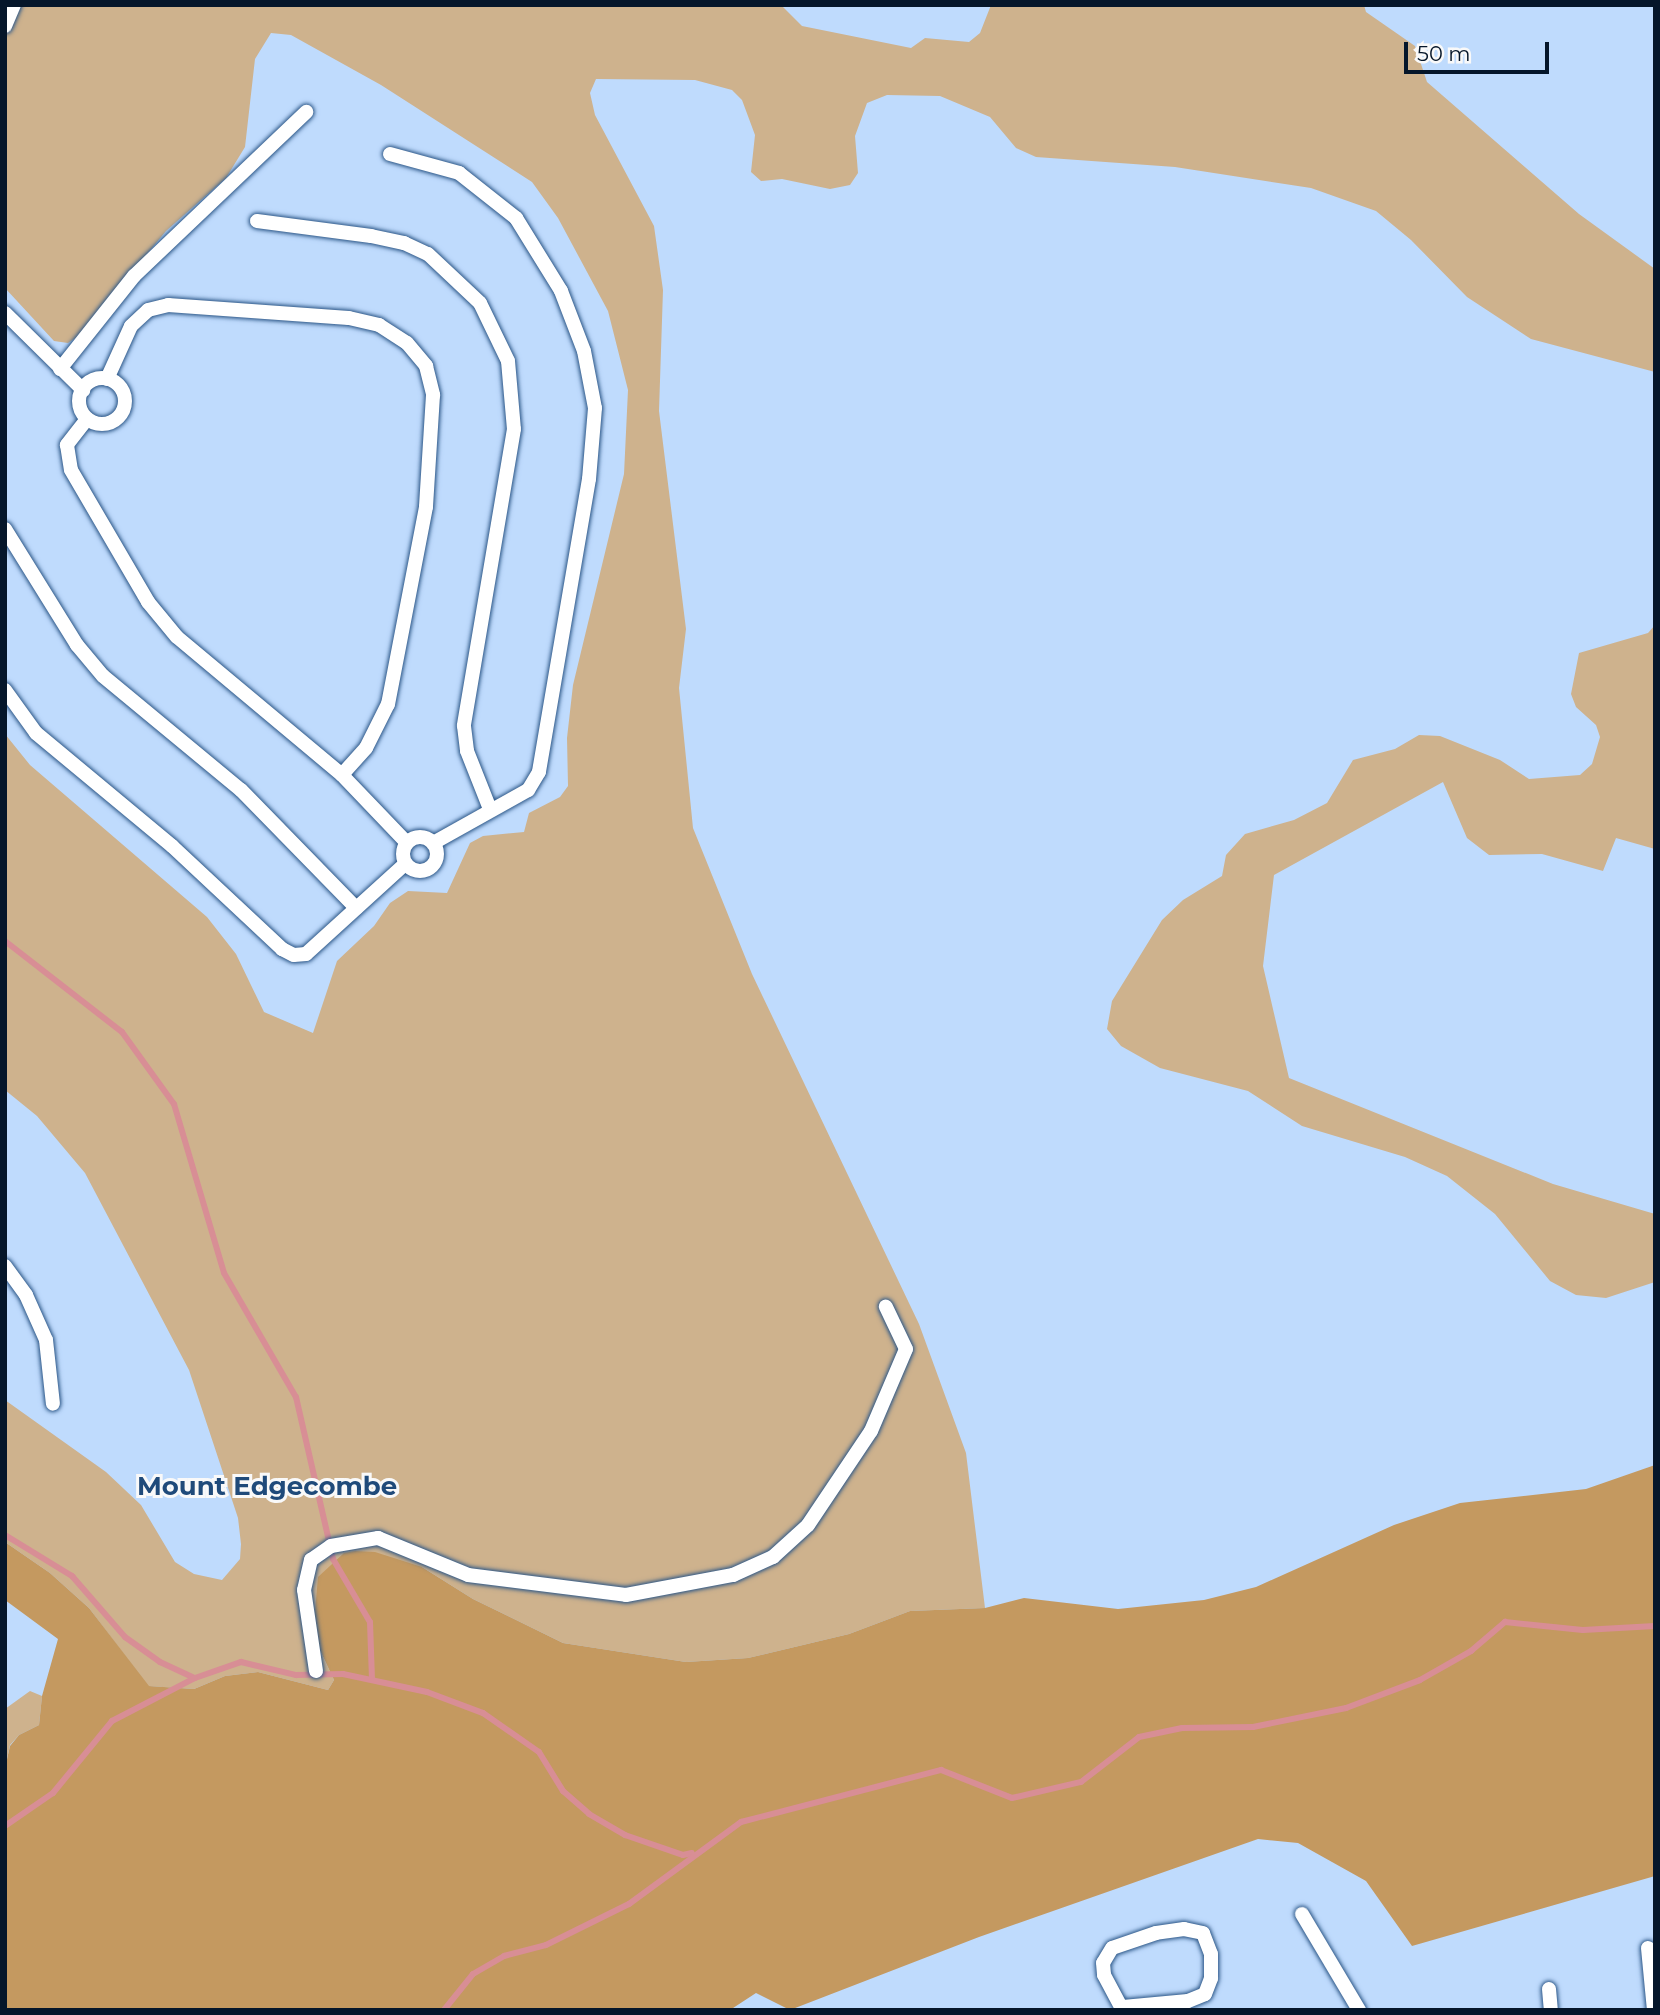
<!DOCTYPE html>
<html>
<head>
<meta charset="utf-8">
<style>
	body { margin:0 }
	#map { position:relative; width:1660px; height:2015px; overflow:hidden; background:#bfdbfd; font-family:Montserrat,sans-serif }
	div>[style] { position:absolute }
	.green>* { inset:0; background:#ceb28d }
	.forest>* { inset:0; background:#c49960 }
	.stream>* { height:6px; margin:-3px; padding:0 3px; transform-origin:3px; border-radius:3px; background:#d88e95 }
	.roads { filter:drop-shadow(0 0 2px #2b5687) drop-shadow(0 0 2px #2b5687) }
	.minor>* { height:14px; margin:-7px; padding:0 7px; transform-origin:7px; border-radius:7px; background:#fff }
	.minor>.ring { margin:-7px; padding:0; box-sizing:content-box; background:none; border:14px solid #fff; border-radius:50% }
	span { translate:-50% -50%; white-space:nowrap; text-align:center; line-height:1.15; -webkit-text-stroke:6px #f9f9f9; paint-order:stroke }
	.district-label { font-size:26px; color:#1f4a7a; font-weight:700 }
	.frame { position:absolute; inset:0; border:7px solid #05162a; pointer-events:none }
	.scale { position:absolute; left:1404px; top:42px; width:145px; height:32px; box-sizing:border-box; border:4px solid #05162a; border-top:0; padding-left:9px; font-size:21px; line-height:24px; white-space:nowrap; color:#05162a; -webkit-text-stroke:5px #f9f9f9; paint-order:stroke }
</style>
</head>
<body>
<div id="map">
	<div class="green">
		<div style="clip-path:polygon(5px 5px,781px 5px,802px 26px,911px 48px,925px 38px,969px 42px,980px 33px,991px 5px,1364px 5px,1366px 12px,1415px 46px,1427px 82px,1579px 214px,1655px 269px,1655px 372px,1531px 339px,1467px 297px,1411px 240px,1376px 211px,1311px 188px,1175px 167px,1036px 157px,1016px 148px,990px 117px,940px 96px,887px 95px,867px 103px,855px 136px,858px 173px,850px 185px,830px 189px,782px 179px,761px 181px,751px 172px,755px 135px,742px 100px,732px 90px,695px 80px,596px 79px,590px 93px,595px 115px,654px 226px,663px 290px,659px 411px,686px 629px,679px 688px,693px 828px,752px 974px,919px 1324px,966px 1453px,985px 1608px,910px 1611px,849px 1634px,748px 1658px,686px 1662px,563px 1643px,473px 1599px,422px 1567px,318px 1646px,334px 1680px,328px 1690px,258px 1672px,225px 1676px,194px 1689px,148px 1686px,89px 1608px,50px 1573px,5px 1542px,5px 1400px,106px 1472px,141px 1505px,175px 1562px,194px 1574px,222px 1580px,240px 1559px,241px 1544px,238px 1518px,189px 1370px,85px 1173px,37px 1116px,5px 1090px,5px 734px,30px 765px,207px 917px,236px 954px,264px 1012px,313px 1033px,337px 961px,374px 926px,390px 903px,408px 891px,447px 893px,470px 843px,483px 836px,524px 832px,529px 813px,560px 797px,568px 786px,567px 738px,573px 685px,624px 474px,628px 390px,608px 311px,558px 218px,532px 182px,381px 85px,291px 35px,271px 33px,255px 59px,245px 147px,226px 178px,166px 231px,80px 335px,68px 343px,54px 341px,5px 288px)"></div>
		<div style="clip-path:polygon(1655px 625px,1655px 849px,1616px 838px,1603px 871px,1542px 854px,1489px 855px,1467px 838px,1443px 782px,1274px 875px,1263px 966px,1289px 1078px,1553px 1184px,1655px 1214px,1655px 1282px,1606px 1298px,1576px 1295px,1550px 1281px,1495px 1214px,1447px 1176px,1405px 1157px,1302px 1126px,1248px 1091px,1160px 1068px,1121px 1046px,1107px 1029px,1112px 1001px,1162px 920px,1183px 900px,1222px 876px,1226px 855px,1245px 834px,1294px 820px,1327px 803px,1353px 760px,1395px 749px,1419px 735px,1440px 736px,1500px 760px,1529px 779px,1580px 775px,1592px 764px,1600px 737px,1596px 725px,1576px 707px,1571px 694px,1579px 653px,1648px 633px)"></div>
		<div style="clip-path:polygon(30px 1691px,42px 1696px,39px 1725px,19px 1735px,10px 1745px,5px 1768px,5px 1709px)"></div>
	</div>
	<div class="forest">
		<div style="clip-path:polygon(1655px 1465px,1655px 1876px,1412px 1946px,1366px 1881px,1298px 1843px,1258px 1839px,979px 1937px,790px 2010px,756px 1993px,730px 2010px,5px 2010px,5px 1768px,10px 1746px,19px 1735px,39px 1725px,42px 1696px,58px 1639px,5px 1600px,5px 1542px,50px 1573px,89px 1608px,149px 1686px,194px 1689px,225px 1676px,258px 1672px,328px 1690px,334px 1680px,318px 1646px,315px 1612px,318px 1577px,344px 1553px,355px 1551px,375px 1552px,422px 1567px,473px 1599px,563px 1643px,686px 1662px,748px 1658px,849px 1634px,910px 1611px,985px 1608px,1024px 1598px,1118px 1609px,1204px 1600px,1256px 1587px,1394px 1525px,1460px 1503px,1586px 1489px)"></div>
	</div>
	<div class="stream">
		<div style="left:5px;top:941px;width:148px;rotate:37.9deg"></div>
		<div style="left:122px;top:1032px;width:89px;rotate:54.2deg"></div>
		<div style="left:174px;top:1104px;width:176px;rotate:73.5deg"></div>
		<div style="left:224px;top:1273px;width:143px;rotate:59.9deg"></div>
		<div style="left:296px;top:1397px;width:166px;rotate:77.1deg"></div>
		<div style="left:333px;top:1559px;width:73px;rotate:59.6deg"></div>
		<div style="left:370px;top:1622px;width:58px;rotate:88deg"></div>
		<div style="left:5px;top:1535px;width:79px;rotate:31.5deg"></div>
		<div style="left:72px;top:1576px;width:81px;rotate:49deg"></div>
		<div style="left:125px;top:1637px;width:43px;rotate:35.5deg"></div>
		<div style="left:160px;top:1662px;width:38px;rotate:25deg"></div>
		<div style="left:195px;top:1678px;width:49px;rotate:-19.2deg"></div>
		<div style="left:241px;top:1662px;width:57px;rotate:13.3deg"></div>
		<div style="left:296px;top:1675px;width:47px;rotate:-1.2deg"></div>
		<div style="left:343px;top:1674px;width:86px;rotate:12.1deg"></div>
		<div style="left:427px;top:1692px;width:60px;rotate:20.6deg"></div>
		<div style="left:483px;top:1713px;width:68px;rotate:34.9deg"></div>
		<div style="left:539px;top:1752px;width:46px;rotate:58.4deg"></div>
		<div style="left:563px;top:1791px;width:35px;rotate:41deg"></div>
		<div style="left:589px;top:1814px;width:42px;rotate:30.3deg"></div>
		<div style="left:625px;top:1835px;width:61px;rotate:19deg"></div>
		<div style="left:683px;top:1855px;width:9px;rotate:-13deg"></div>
		<div style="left:5px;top:1826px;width:58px;rotate:-34.5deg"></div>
		<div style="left:53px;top:1793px;width:93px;rotate:-50.7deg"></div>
		<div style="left:112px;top:1721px;width:93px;rotate:-27.4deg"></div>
		<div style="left:444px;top:2010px;width:46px;rotate:-51.1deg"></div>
		<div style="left:473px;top:1974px;width:36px;rotate:-30deg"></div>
		<div style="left:504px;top:1956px;width:43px;rotate:-14.7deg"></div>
		<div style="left:546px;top:1945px;width:93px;rotate:-26.3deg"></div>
		<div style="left:629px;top:1904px;width:139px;rotate:-36.2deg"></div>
		<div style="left:741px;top:1822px;width:207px;rotate:-14.6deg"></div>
		<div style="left:941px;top:1770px;width:76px;rotate:21.5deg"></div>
		<div style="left:1012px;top:1798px;width:71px;rotate:-13.1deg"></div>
		<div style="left:1081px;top:1782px;width:73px;rotate:-37.8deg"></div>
		<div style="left:1139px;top:1737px;width:44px;rotate:-11.8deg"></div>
		<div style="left:1182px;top:1728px;width:71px;rotate:-0.8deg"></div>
		<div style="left:1253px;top:1727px;width:95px;rotate:-11.5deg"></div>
		<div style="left:1346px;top:1708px;width:79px;rotate:-20.7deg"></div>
		<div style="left:1420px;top:1680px;width:59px;rotate:-29.6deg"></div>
		<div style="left:1471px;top:1651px;width:45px;rotate:-40.5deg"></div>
		<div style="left:1505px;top:1622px;width:78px;rotate:5.9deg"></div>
		<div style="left:1583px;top:1630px;width:72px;rotate:-3.2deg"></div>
	</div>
	<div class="roads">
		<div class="minor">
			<div style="left:5px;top:26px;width:23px;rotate:-67deg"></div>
			<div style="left:390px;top:154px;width:72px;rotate:15.4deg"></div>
			<div style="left:459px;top:173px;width:73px;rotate:38.3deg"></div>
			<div style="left:516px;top:218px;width:86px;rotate:58.3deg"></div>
			<div style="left:561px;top:291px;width:64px;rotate:69deg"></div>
			<div style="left:584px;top:351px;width:58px;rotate:79.1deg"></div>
			<div style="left:595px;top:408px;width:71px;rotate:94.8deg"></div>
			<div style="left:589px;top:479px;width:297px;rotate:99.7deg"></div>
			<div style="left:539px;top:772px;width:21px;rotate:121deg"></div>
			<div style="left:528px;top:790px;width:109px;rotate:150.8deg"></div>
			<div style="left:257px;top:221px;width:115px;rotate:7.5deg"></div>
			<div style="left:371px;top:236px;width:34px;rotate:12deg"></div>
			<div style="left:404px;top:243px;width:26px;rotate:25deg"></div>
			<div style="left:428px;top:254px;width:71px;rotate:43.3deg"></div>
			<div style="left:480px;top:303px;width:64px;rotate:64.2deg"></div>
			<div style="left:508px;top:361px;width:68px;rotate:85deg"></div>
			<div style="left:514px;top:429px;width:301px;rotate:99.6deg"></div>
			<div style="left:464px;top:726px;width:25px;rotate:83deg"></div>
			<div style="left:467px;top:751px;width:62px;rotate:68.4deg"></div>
			<div style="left:5px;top:313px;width:110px;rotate:44.6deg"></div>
			<div style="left:60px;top:369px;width:119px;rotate:-51.5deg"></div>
			<div style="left:134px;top:276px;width:238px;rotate:-43.6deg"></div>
			<div class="ring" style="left:79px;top:378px;width:32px;height:32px"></div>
			<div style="left:107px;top:379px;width:58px;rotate:-65.6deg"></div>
			<div style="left:131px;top:326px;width:23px;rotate:-43deg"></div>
			<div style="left:148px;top:310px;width:21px;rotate:-14deg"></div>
			<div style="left:168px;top:305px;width:181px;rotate:4.1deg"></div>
			<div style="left:349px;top:318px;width:31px;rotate:13deg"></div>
			<div style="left:379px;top:325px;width:33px;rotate:33deg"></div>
			<div style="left:407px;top:343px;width:30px;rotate:50deg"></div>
			<div style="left:426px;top:366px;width:30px;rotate:76deg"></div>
			<div style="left:433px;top:395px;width:112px;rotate:93.6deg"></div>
			<div style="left:426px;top:507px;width:201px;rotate:100.9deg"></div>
			<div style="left:388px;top:704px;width:49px;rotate:116.6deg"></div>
			<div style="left:366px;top:748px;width:36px;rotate:132deg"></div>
			<div style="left:87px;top:419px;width:33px;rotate:128deg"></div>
			<div style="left:67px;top:445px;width:25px;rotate:81deg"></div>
			<div style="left:71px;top:470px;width:153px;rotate:59.7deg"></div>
			<div style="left:148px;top:602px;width:45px;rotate:50.4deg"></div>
			<div style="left:177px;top:637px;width:215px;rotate:39.9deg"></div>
			<div style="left:342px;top:775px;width:94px;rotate:46.3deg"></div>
			<div style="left:5px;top:529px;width:137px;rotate:58.2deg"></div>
			<div style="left:77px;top:645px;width:40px;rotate:50deg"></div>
			<div style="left:103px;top:676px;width:179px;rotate:39.6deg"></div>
			<div style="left:241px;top:790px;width:165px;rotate:45.7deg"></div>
			<div style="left:5px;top:690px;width:53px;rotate:54.2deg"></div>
			<div style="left:36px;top:733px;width:177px;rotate:39.7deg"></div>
			<div style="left:172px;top:846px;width:151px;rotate:43.1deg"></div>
			<div style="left:282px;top:949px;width:13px;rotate:27deg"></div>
			<div style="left:294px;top:955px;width:12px;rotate:-5deg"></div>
			<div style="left:306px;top:954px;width:134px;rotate:-42.3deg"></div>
			<div class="ring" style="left:403px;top:837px;width:20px;height:20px"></div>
			<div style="left:5px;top:1266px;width:36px;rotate:54deg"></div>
			<div style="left:26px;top:1295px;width:49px;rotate:66deg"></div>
			<div style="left:46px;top:1340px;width:64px;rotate:83.8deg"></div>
			<div style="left:316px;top:1671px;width:82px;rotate:-98.4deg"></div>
			<div style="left:304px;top:1590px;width:31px;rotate:-77deg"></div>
			<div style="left:311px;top:1560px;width:24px;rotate:-35deg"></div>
			<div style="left:331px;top:1546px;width:48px;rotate:-9.7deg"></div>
			<div style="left:378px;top:1538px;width:97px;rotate:22.3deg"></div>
			<div style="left:468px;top:1575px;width:159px;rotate:7.2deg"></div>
			<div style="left:626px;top:1595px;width:109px;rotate:-10.6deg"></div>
			<div style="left:733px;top:1575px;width:44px;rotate:-24.2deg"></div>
			<div style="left:773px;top:1557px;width:47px;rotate:-42.4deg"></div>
			<div style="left:808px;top:1525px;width:113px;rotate:-56.2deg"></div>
			<div style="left:871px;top:1431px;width:89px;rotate:-66.9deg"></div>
			<div style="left:906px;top:1349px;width:47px;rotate:-115.5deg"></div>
			<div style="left:1302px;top:1914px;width:112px;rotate:59.3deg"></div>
			<div style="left:1648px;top:1948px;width:62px;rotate:84.5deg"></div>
			<div style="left:1549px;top:1989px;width:21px;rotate:85deg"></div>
			<div style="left:1123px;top:2007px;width:65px;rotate:-5.3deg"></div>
			<div style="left:1188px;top:2001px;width:18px;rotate:-22deg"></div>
			<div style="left:1205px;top:1994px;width:17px;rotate:-69deg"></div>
			<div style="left:1211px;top:1978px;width:24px;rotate:-90deg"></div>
			<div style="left:1211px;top:1954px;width:22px;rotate:-111deg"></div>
			<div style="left:1203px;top:1933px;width:19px;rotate:-168deg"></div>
			<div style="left:1184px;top:1929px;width:28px;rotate:172deg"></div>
			<div style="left:1156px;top:1933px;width:46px;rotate:161.2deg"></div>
			<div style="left:1112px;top:1948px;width:17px;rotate:121deg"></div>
			<div style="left:1103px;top:1963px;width:12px;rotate:85deg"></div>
			<div style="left:1104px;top:1975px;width:40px;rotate:62deg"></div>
		</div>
	</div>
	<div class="district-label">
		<span style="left:267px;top:1487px">Mount Edgecombe</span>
	</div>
	<div class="frame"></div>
	<div class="scale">50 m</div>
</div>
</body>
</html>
